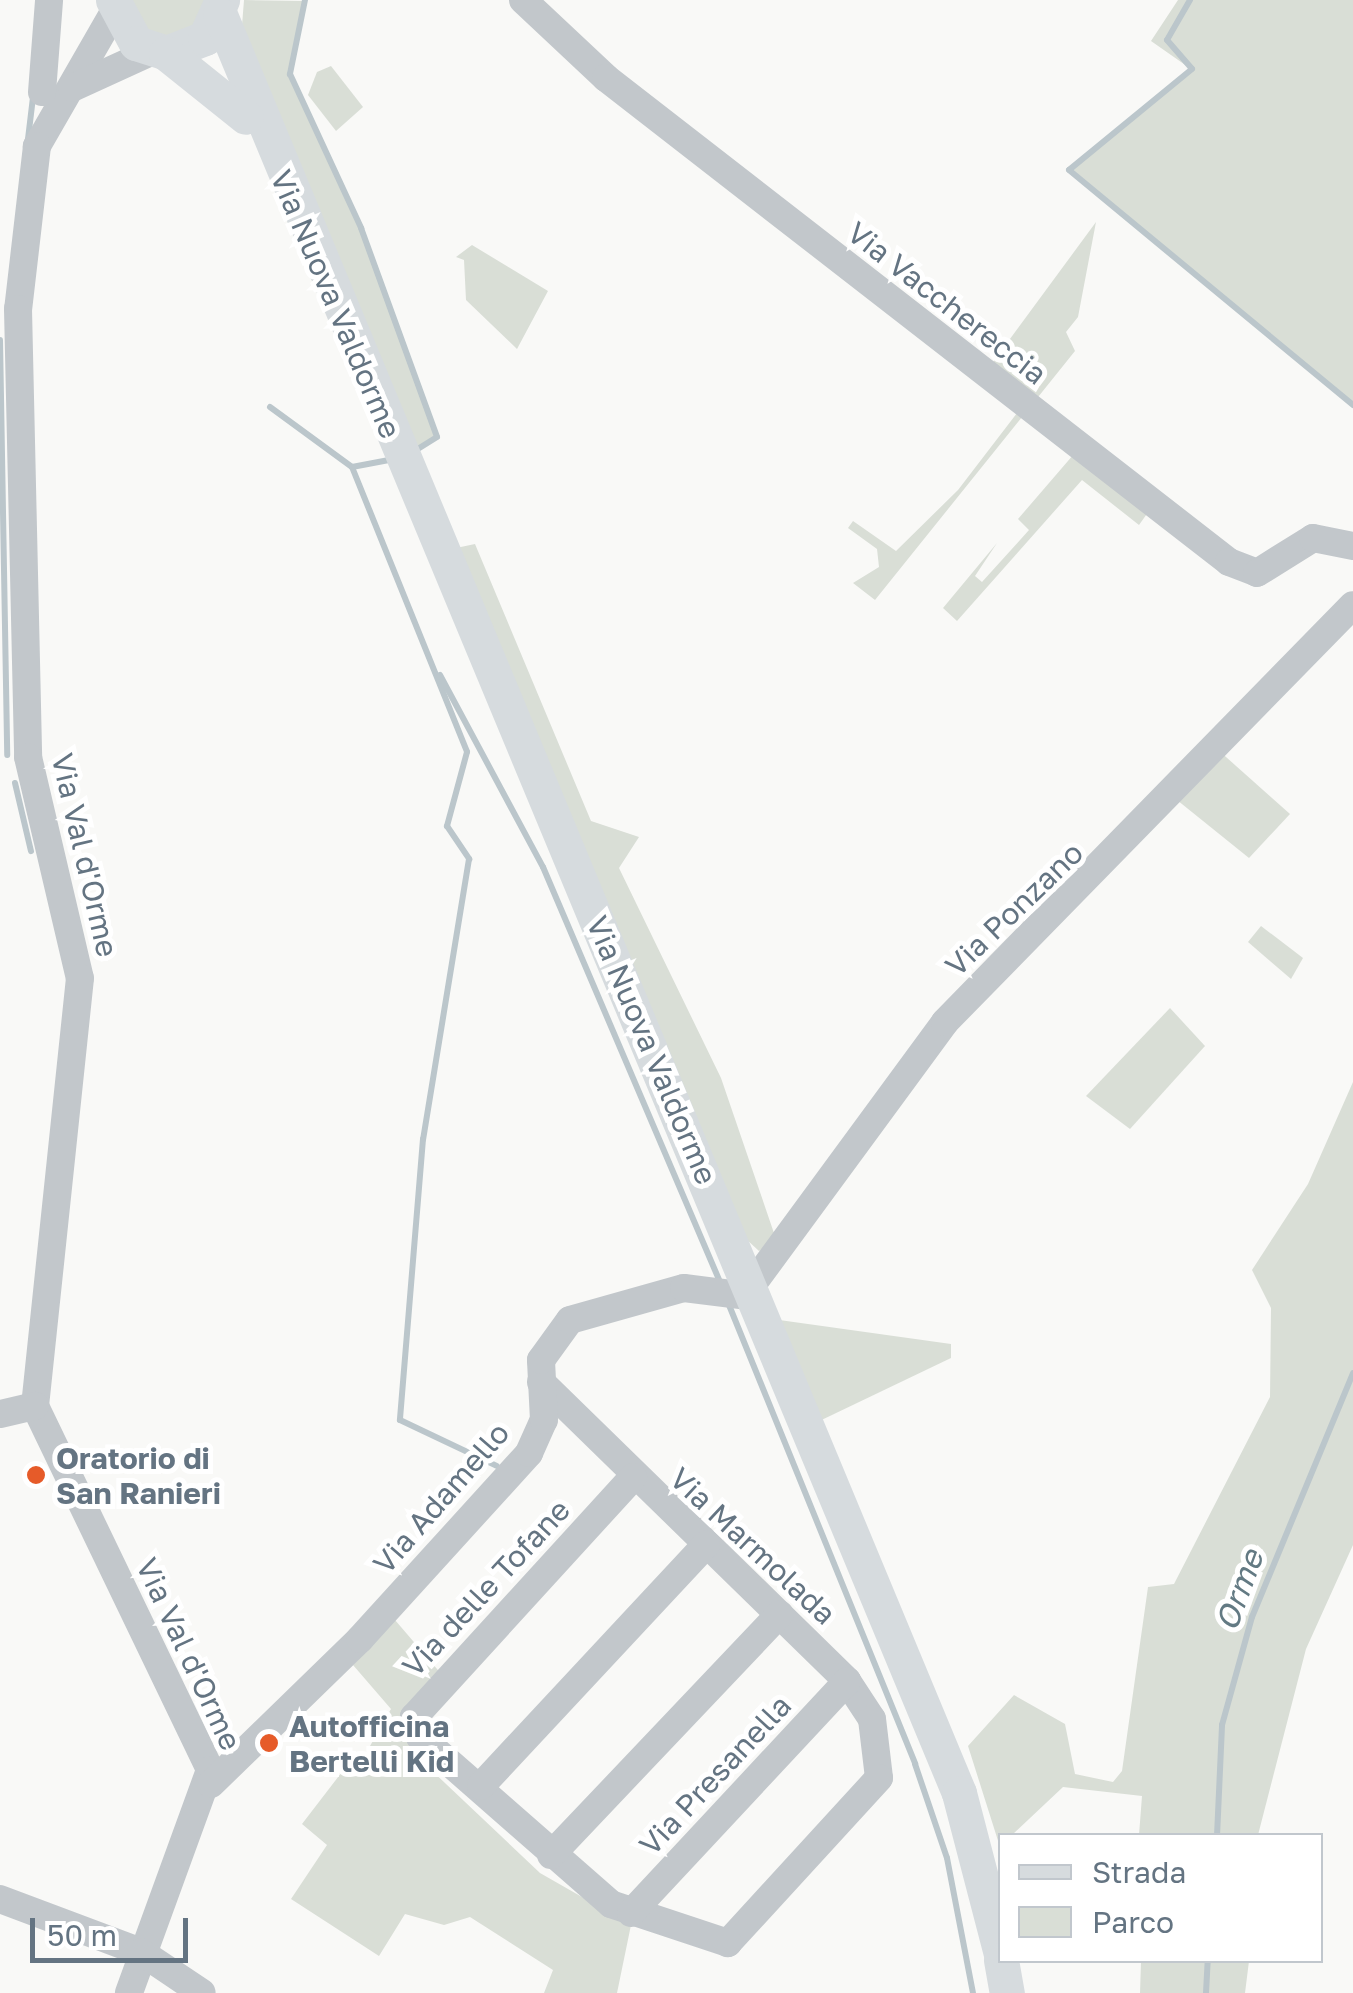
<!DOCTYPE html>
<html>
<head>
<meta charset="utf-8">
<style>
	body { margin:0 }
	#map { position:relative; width:1353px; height:1993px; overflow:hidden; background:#f9f9f7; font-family:"Golos Text",sans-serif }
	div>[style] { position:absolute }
	.green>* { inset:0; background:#d9ded6 }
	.stream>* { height:6px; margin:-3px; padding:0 3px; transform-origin:3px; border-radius:3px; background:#bbc6cb }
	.minor>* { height:28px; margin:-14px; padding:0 14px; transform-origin:14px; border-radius:14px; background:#c2c7cb }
	.major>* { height:35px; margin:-17.5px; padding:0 17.5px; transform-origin:17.5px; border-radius:17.5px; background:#d6dbde }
	.dots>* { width:28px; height:28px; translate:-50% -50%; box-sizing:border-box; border:5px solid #fff; border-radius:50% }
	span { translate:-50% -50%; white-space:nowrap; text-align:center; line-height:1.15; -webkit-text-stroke:10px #fff; paint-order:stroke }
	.street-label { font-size:30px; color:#647482 }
	.poi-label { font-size:30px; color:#647482; font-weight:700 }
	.left { translate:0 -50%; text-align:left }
	.water-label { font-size:32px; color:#637a83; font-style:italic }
	.legend { position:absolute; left:998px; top:1833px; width:325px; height:130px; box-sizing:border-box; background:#fff; border:2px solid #c1c7cd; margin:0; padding:12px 18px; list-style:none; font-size:30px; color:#647482 }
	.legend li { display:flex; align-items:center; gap:20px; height:50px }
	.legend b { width:50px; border:2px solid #c1c7cd }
	.scale { position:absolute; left:30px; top:1918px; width:158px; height:45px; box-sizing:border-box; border:5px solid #647482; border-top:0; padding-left:12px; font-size:30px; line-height:35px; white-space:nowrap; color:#647482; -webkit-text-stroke:8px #fff; paint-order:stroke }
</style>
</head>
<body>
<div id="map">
	<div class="green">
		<div style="clip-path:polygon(125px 0,210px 0,195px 31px,151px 38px)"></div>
		<div style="clip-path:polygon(244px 0,305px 1px,290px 74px,361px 228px,437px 437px,416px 451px,241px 38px)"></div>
		<div style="clip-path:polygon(1178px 0,1353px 0,1353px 405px,1069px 170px,1191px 69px,1151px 41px)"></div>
		<div style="clip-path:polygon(331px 66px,363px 107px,336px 131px,308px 95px,317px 72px)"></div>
		<div style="clip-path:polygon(1096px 222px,1078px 317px,1066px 332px,1075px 351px,875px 600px,853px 583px,879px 567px,877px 549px,848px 528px,853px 521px,896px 551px,958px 490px,1024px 404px,985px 373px)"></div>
		<div style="clip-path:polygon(472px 245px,548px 291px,517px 349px,466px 300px,464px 260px,456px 257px)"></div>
		<div style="clip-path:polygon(1080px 447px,1154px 504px,1139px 525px,1082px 480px,957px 621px,943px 608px,997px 543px,975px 576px,982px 582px,1029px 530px,1018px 519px)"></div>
		<div style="clip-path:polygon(475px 544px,591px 821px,639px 837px,619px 868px,721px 1078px,776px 1239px,759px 1251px,746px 1239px,456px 548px)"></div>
		<div style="clip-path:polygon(1217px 749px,1290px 814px,1249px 858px,1172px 796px)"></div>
		<div style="clip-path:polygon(1261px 926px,1303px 958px,1291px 979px,1248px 942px)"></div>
		<div style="clip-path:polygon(1170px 1008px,1205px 1046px,1130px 1129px,1086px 1096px)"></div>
		<div style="clip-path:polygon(1353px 1082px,1353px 1545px,1306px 1649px,1258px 1835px,1139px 1835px,1142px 1796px,1063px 1787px,1012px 1835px,1001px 1836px,1000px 1847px,968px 1746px,1014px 1695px,1065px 1724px,1075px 1774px,1113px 1782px,1122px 1771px,1148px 1587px,1174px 1584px,1270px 1397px,1271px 1308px,1252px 1270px,1308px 1184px)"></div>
		<div style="clip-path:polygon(765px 1318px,951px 1344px,951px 1358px,809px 1426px)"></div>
		<div style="clip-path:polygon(395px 1620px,443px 1676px,408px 1748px,540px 1873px,631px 1925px,617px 1993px,544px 1993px,553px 1970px,470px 1917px,444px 1925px,405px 1914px,379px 1956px,291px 1899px,327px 1845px,302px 1824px,345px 1768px,353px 1776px,391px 1709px,353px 1665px)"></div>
		<div style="clip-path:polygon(1141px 1961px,1249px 1961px,1245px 1993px,1140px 1993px)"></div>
	</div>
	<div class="stream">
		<div style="left:305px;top:0;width:76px;rotate:101.5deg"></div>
		<div style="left:290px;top:74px;width:170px;rotate:65.2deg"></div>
		<div style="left:361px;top:228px;width:222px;rotate:70deg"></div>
		<div style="left:437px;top:437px;width:26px;rotate:148deg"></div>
		<div style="left:1190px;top:0;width:46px;rotate:119.9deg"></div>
		<div style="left:1167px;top:40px;width:38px;rotate:49deg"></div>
		<div style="left:1192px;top:69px;width:159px;rotate:140.6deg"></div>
		<div style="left:1069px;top:170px;width:369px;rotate:39.6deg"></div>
		<div style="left:28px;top:139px;width:42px;rotate:-83.2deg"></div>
		<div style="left:0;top:340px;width:415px;rotate:89deg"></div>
		<div style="left:270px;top:407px;width:102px;rotate:36.2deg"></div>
		<div style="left:352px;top:467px;width:307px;rotate:68deg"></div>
		<div style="left:467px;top:752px;width:77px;rotate:105.1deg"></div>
		<div style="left:447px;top:826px;width:40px;rotate:56deg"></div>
		<div style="left:469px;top:859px;width:284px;rotate:99.3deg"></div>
		<div style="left:423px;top:1139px;width:282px;rotate:94.7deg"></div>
		<div style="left:400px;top:1420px;width:107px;rotate:25.4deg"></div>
		<div style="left:352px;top:467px;width:43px;rotate:-10.8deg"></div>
		<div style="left:440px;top:675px;width:218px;rotate:61.8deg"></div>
		<div style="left:543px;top:867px;width:450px;rotate:66.9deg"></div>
		<div style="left:15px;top:783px;width:70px;rotate:76.8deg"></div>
		<div style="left:729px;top:1305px;width:495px;rotate:67.9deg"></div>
		<div style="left:915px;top:1764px;width:99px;rotate:71.2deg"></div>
		<div style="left:947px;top:1858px;width:137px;rotate:79.1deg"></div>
		<div style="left:1217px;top:1836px;width:111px;rotate:-87.4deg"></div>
		<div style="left:1222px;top:1725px;width:112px;rotate:-74.5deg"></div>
		<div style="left:1252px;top:1617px;width:264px;rotate:-67.5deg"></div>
		<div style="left:1206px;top:1993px;width:33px;rotate:-87deg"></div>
	</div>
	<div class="minor">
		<div style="left:523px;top:0;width:114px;rotate:43.2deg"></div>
		<div style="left:606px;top:78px;width:789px;rotate:37.84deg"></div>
		<div style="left:1229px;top:562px;width:30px;rotate:21deg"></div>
		<div style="left:1257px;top:573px;width:66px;rotate:-32deg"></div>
		<div style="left:1313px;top:538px;width:41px;rotate:11.3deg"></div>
		<div style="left:114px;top:12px;width:155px;rotate:119.9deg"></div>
		<div style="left:37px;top:146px;width:164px;rotate:96.6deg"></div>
		<div style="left:18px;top:309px;width:448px;rotate:88.7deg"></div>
		<div style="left:28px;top:757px;width:227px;rotate:76.8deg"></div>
		<div style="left:80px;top:978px;width:430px;rotate:96deg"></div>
		<div style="left:35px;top:1406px;width:404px;rotate:64.3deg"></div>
		<div style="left:210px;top:1770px;width:237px;rotate:110deg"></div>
		<div style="left:72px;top:88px;width:89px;rotate:-24.6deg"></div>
		<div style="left:42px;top:92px;width:92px;rotate:-85.6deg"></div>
		<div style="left:752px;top:1285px;width:326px;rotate:-53.7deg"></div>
		<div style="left:945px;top:1022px;width:583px;rotate:-45.63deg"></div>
		<div style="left:541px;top:1382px;width:428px;rotate:44.3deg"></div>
		<div style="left:847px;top:1681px;width:45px;rotate:56.7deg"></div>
		<div style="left:872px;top:1719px;width:59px;rotate:83.2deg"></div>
		<div style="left:879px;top:1778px;width:224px;rotate:132.5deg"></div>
		<div style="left:728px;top:1943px;width:123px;rotate:-161.6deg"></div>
		<div style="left:611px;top:1904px;width:254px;rotate:-138.8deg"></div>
		<div style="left:420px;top:1737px;width:21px;rotate:-107deg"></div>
		<div style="left:414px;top:1717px;width:325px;rotate:-47.6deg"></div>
		<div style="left:0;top:1414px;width:36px;rotate:-13deg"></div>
		<div style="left:211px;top:1784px;width:208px;rotate:-44.2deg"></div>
		<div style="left:360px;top:1639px;width:251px;rotate:-47.7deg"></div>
		<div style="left:529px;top:1453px;width:36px;rotate:-66deg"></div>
		<div style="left:544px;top:1420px;width:60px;rotate:-92.9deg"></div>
		<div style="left:541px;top:1360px;width:49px;rotate:-54.1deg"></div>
		<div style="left:570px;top:1320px;width:118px;rotate:-15.7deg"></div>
		<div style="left:684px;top:1288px;width:73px;rotate:7.1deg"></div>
		<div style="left:481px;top:1786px;width:330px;rotate:-47deg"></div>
		<div style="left:551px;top:1855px;width:332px;rotate:-46.5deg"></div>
		<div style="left:0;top:1899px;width:151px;rotate:20.6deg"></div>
		<div style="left:141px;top:1952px;width:73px;rotate:33.9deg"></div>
		<div style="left:631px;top:1913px;width:317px;rotate:-47deg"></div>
	</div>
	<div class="major">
		<div style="left:113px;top:0;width:49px;rotate:61.9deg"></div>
		<div style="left:136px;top:43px;width:32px;rotate:18deg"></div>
		<div style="left:166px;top:53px;width:42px;rotate:-21deg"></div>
		<div style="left:205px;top:38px;width:42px;rotate:-65.9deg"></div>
		<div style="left:220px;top:15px;width:1925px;rotate:67.43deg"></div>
		<div style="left:959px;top:1793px;width:166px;rotate:75.4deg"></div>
		<div style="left:166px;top:53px;width:102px;rotate:38.7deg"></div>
		<div style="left:1001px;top:1960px;width:34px;rotate:80deg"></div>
	</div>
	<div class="dots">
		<div style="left:36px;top:1475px;background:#e65b29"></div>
		<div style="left:269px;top:1743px;background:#e65b29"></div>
	</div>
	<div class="street-label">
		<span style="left:947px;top:303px;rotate:38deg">Via Vacchereccia</span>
		<span style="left:336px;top:304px;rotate:67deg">Via Nuova Valdorme</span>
		<span style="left:85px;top:855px;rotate:77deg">Via Val d'Orme</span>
		<span style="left:1014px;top:909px;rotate:-44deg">Via Ponzano</span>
		<span style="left:652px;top:1050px;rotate:67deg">Via Nuova Valdorme</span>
		<span style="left:441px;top:1498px;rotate:-49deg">Via Adamello</span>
		<span style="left:753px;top:1546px;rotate:43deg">Via Marmolada</span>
		<span style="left:486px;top:1588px;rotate:-47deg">Via delle Tofane</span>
		<span style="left:189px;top:1654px;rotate:65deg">Via Val d'Orme</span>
		<span style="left:715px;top:1775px;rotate:-47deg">Via Presanella</span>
	</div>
	<div class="poi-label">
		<span class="left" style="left:56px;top:1475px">Oratorio di<br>San Ranieri</span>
		<span class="left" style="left:289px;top:1743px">Autofficina<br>Bertelli Kid</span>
	</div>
	<div class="water-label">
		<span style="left:1239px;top:1590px;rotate:-70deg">Orme</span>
	</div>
	<ul class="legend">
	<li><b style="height:12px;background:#d6dbde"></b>Strada</li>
	<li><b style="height:28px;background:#d9ded6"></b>Parco</li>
	</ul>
	<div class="scale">50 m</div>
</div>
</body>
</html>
